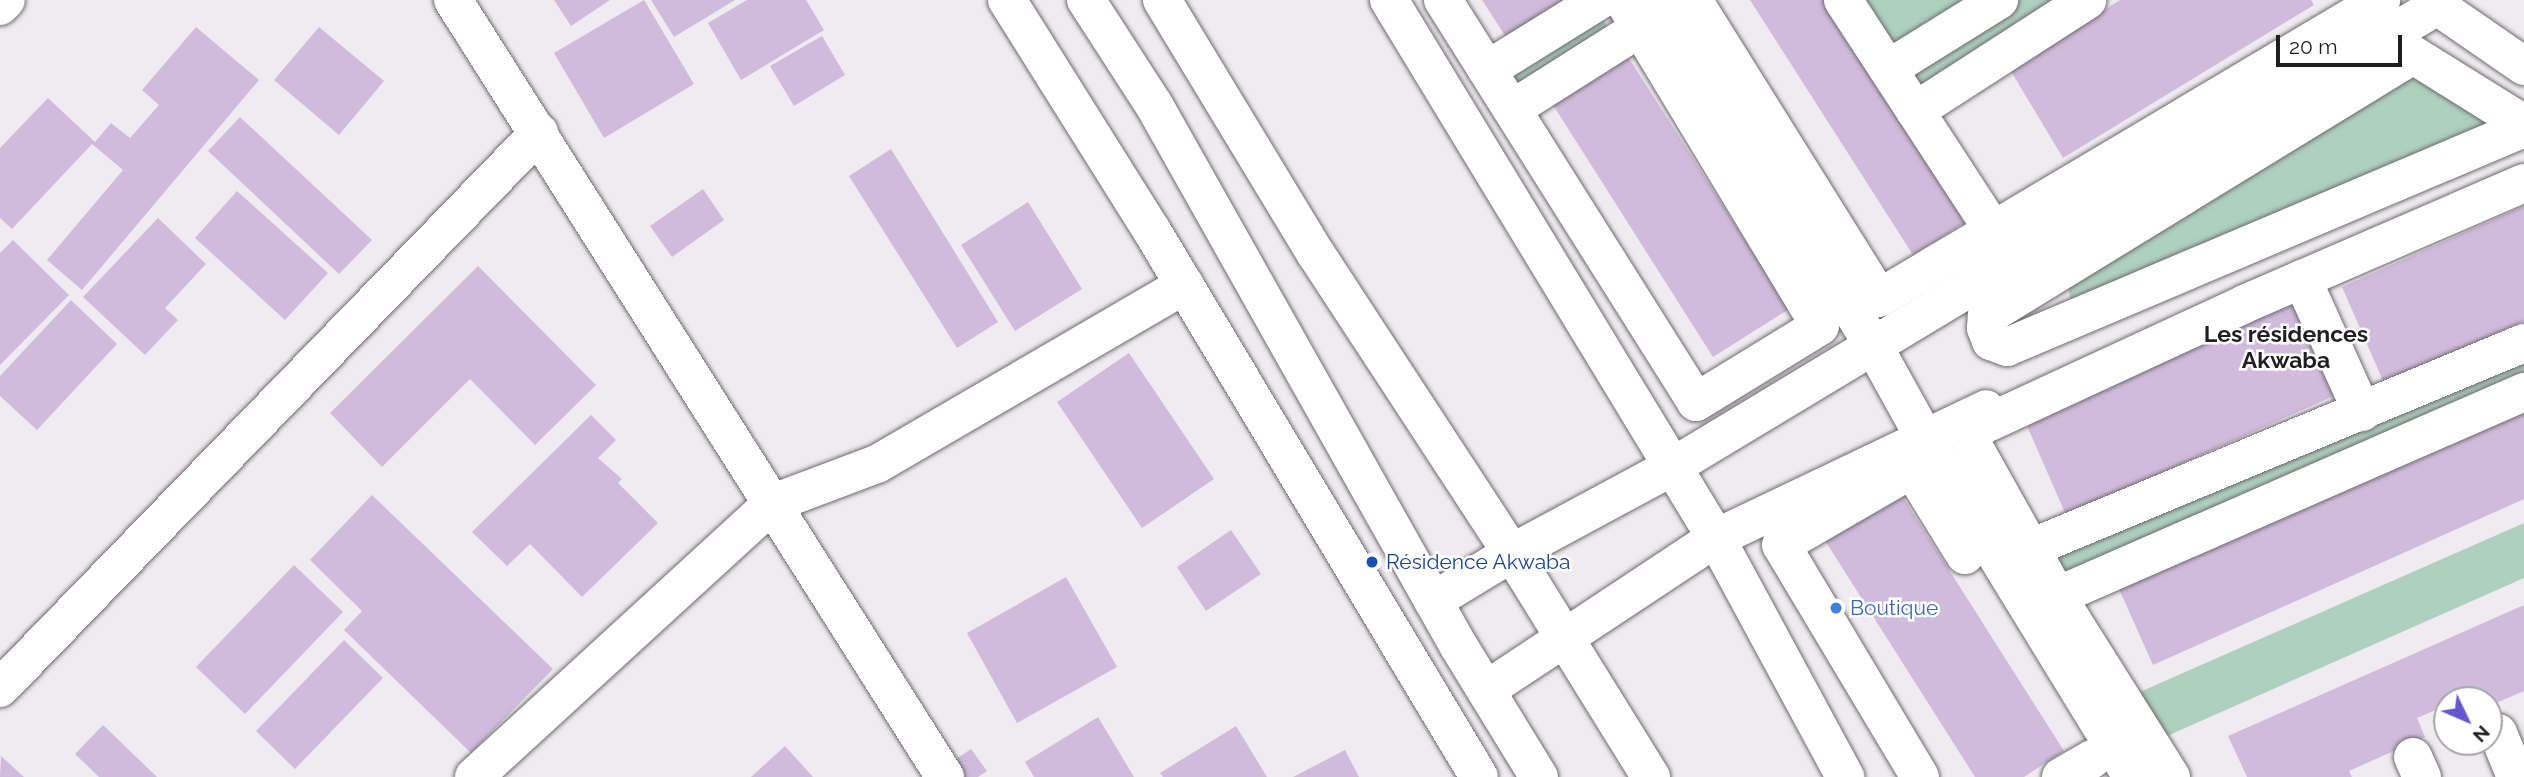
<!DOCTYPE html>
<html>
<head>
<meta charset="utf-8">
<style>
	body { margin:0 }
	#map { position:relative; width:2524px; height:777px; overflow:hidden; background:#f0ebf0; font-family:Raleway,sans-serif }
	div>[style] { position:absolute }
	.green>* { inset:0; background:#aed0bf }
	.building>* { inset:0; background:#d1bbdc }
	.roads { filter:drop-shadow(0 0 2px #6e6a6f) drop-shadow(0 0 2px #6e6a6f) }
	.minor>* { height:38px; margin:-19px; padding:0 19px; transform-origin:19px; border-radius:19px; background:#fff }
	.major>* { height:38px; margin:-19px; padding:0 19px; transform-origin:19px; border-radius:19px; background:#fff }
	.dots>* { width:19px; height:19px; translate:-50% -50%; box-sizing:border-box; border:4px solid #fff; border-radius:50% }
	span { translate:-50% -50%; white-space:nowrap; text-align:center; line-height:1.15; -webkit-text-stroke:5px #fff; paint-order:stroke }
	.transit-label { font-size:21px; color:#164399 }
	.left { translate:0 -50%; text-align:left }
	.shop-label { font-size:21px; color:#366cbe }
	.neighbourhood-label { font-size:23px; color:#201e20; font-weight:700 }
	.north { position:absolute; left:2433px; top:686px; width:70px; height:70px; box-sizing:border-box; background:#fff; border:2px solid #a6a5a6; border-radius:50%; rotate:134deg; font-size:19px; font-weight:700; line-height:28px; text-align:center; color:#201e20 }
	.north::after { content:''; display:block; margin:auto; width:24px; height:32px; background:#6555ce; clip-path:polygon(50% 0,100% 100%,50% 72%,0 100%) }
	.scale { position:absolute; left:2276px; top:35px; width:126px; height:32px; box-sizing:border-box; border:4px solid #201e20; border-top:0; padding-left:9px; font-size:21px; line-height:24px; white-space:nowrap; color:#201e20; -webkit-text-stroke:5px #fff; paint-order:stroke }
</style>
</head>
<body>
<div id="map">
	<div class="green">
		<div style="clip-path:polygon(1851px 0,1981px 0,1889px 60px)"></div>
		<div style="clip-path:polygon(2014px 0,2066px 0,1919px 98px,1901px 71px)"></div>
		<div style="clip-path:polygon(1596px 9px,1614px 37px,1517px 98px,1500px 70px)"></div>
		<div style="clip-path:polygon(2423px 69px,2505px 125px,2071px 302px,2068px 288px)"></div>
		<div style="clip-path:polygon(2524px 356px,2524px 386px,2063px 585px,2046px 560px)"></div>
		<div style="clip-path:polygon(2524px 523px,2524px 578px,2158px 740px,2133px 695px)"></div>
	</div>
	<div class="building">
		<div style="clip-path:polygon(554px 0,610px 0,571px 26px)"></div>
		<div style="clip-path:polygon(644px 0,694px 84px,604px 138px,554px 53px)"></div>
		<div style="clip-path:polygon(651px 0,735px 0,674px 37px)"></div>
		<div style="clip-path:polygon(747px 0,806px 0,824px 30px,741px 80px,708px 23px)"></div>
		<div style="clip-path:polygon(1482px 0,1563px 0,1506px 37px)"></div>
		<div style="clip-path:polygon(1750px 0,1837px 0,1975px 216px,1913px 255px)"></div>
		<div style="clip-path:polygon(2120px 0,2311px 0,2314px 5px,2063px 158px,2009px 68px)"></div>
		<div style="clip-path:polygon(196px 27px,259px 80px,82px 290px,47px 260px,123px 170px,92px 144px,12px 229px,0 218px,0 148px,48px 98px,95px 142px,111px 123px,130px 138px,159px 105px,142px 90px)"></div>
		<div style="clip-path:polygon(319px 27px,384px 81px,339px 135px,274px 80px)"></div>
		<div style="clip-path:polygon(822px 36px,845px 75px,794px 106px,770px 66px)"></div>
		<div style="clip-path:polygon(1623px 49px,1789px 309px,1713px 357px,1548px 97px)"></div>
		<div style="clip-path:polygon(240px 117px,372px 240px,339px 274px,208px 151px)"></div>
		<div style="clip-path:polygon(891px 149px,998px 322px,957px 348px,849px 176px)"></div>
		<div style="clip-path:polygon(703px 189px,724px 220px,672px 257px,650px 226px)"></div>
		<div style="clip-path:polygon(237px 191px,328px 273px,285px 320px,195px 238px)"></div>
		<div style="clip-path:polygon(1028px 202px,1082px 289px,1015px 331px,961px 245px)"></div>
		<div style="clip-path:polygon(2524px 206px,2524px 321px,2384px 383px,2342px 287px)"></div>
		<div style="clip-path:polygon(158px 218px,206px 264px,165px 308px,178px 320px,145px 355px,83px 297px)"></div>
		<div style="clip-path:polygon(13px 240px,69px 295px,0 365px,0 253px)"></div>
		<div style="clip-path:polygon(478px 266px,596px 385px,535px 445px,470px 379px,382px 467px,330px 413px)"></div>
		<div style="clip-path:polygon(2294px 299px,2336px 395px,2066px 515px,2024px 419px)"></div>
		<div style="clip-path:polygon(71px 300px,117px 344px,37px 430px,0 396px,0 376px)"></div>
		<div style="clip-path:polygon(1129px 353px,1214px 479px,1142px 528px,1057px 402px)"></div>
		<div style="clip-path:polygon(2524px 397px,2524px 499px,2153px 665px,2115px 580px)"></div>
		<div style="clip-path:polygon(591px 415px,616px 440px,598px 458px,622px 479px,618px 483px,658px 523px,582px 597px,530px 544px,507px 566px,472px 532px)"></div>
		<div style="clip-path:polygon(1899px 491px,2064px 751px,2024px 777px,1975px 777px,1824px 539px)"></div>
		<div style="clip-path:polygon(372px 495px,553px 669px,471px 753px,344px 630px,362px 611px,310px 560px)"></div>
		<div style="clip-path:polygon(1231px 530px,1261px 574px,1206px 611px,1177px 567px)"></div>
		<div style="clip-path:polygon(294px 565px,343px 612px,245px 714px,196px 667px)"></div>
		<div style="clip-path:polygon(1066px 577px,1117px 667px,1017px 723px,967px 633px)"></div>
		<div style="clip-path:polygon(2524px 605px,2524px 691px,2489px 706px,2489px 700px,2447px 700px,2447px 705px,2417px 718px,2425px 737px,2349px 771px,2352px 777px,2247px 777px,2228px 736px)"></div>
		<div style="clip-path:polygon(344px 640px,383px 678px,295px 769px,256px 731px)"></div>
		<div style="clip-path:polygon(1098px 717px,1134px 777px,1034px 777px,1025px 762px)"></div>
		<div style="clip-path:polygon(103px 725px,157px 777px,99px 777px,75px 754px)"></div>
		<div style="clip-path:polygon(1236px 726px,1267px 777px,1163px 777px,1160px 773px)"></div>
		<div style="clip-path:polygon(785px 746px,813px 777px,751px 777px)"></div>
		<div style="clip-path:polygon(971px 749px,987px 771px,978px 777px,962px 777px,952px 762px)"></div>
		<div style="clip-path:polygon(1345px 750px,1359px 777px,1293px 777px)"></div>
		<div style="clip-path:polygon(1px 756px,24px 777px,0 777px)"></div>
	</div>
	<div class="roads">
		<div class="minor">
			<div style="left:453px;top:0;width:920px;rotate:57.66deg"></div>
			<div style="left:1007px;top:0;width:273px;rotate:57.9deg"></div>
			<div style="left:1152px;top:231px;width:636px;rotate:59.08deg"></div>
			<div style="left:1389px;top:0;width:630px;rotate:58.71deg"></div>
			<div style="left:1716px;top:538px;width:272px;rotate:61.6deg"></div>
			<div style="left:1443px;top:0;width:475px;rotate:57.8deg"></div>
			<div style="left:1696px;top:402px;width:145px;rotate:-31.5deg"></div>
			<div style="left:1820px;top:326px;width:381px;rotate:-121.1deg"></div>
			<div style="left:1660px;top:0;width:405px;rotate:58.3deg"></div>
			<div style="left:1873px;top:345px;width:107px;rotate:61deg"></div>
			<div style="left:1925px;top:439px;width:396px;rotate:58.5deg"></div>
			<div style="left:1693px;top:0;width:351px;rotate:58deg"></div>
			<div style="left:1879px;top:298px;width:584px;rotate:-30.69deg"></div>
			<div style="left:1843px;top:0;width:275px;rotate:56.9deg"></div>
			<div style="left:0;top:6px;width:8px;rotate:-45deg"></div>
			<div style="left:1888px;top:69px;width:131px;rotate:-31.9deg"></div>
			<div style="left:1487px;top:70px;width:133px;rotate:-31.8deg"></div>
			<div style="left:1512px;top:109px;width:151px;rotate:-32.3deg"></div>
			<div style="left:1915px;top:111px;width:205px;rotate:-32.8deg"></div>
			<div style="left:2524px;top:124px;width:131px;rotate:-148.1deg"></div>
			<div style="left:2413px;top:55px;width:500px;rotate:148.5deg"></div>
			<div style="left:1987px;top:316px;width:12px;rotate:95deg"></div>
			<div style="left:1986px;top:328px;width:14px;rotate:69deg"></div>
			<div style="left:1991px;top:341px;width:17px;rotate:21deg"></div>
			<div style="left:2007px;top:347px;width:561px;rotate:-22.96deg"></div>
			<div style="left:2524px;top:183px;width:304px;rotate:156.6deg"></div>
			<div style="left:2245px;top:304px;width:307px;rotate:155.2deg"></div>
			<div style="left:1966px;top:433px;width:187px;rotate:60.8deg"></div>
			<div style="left:2057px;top:596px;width:510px;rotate:-23.6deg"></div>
			<div style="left:2302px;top:279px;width:146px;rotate:65.7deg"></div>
			<div style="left:2031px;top:548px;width:534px;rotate:-22.58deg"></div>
			<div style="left:2057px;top:596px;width:214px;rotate:57.8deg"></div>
			<div style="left:1433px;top:601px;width:92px;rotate:-31.3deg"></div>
			<div style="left:1512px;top:553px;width:182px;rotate:-28.3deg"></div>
			<div style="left:1672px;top:467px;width:893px;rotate:-31.07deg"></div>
			<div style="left:2437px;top:6px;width:106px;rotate:34.6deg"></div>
			<div style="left:0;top:688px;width:774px;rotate:-45.84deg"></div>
			<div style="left:1486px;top:690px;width:276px;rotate:-33.5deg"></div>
			<div style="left:1716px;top:538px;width:299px;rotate:-25.5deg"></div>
			<div style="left:2498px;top:733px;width:48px;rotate:67.8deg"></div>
			<div style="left:2413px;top:757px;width:22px;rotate:66deg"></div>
			<div style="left:474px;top:777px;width:406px;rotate:-42.5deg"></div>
			<div style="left:773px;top:503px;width:111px;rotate:-20.6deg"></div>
			<div style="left:877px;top:464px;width:356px;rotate:-30.2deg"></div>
			<div style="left:1920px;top:777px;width:270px;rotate:-120.9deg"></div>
			<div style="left:1781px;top:545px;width:151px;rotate:-30.1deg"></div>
			<div style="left:1912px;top:469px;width:101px;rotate:58.4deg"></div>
			<div style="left:2061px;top:777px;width:36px;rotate:-30deg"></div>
		</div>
		<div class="major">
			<div style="left:1086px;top:0;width:125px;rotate:57.1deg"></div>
			<div style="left:1154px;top:105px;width:620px;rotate:60.62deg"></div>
			<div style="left:1458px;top:645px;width:155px;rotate:58.5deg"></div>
			<div style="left:1162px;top:0;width:297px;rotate:58.8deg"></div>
			<div style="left:1316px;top:254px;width:358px;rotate:56.8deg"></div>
			<div style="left:1512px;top:553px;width:264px;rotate:58.2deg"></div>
		</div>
	</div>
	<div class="dots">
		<div style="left:1372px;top:562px;background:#1a4fb4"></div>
		<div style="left:1836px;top:608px;background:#3f7fe0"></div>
	</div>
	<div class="transit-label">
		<span class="left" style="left:1386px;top:562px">Résidence Akwaba</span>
	</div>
	<div class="shop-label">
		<span class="left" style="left:1850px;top:608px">Boutique</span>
	</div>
	<div class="neighbourhood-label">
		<span style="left:2286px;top:347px">Les résidences<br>Akwaba</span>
	</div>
	<div class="north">N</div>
	<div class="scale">20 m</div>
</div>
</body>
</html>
